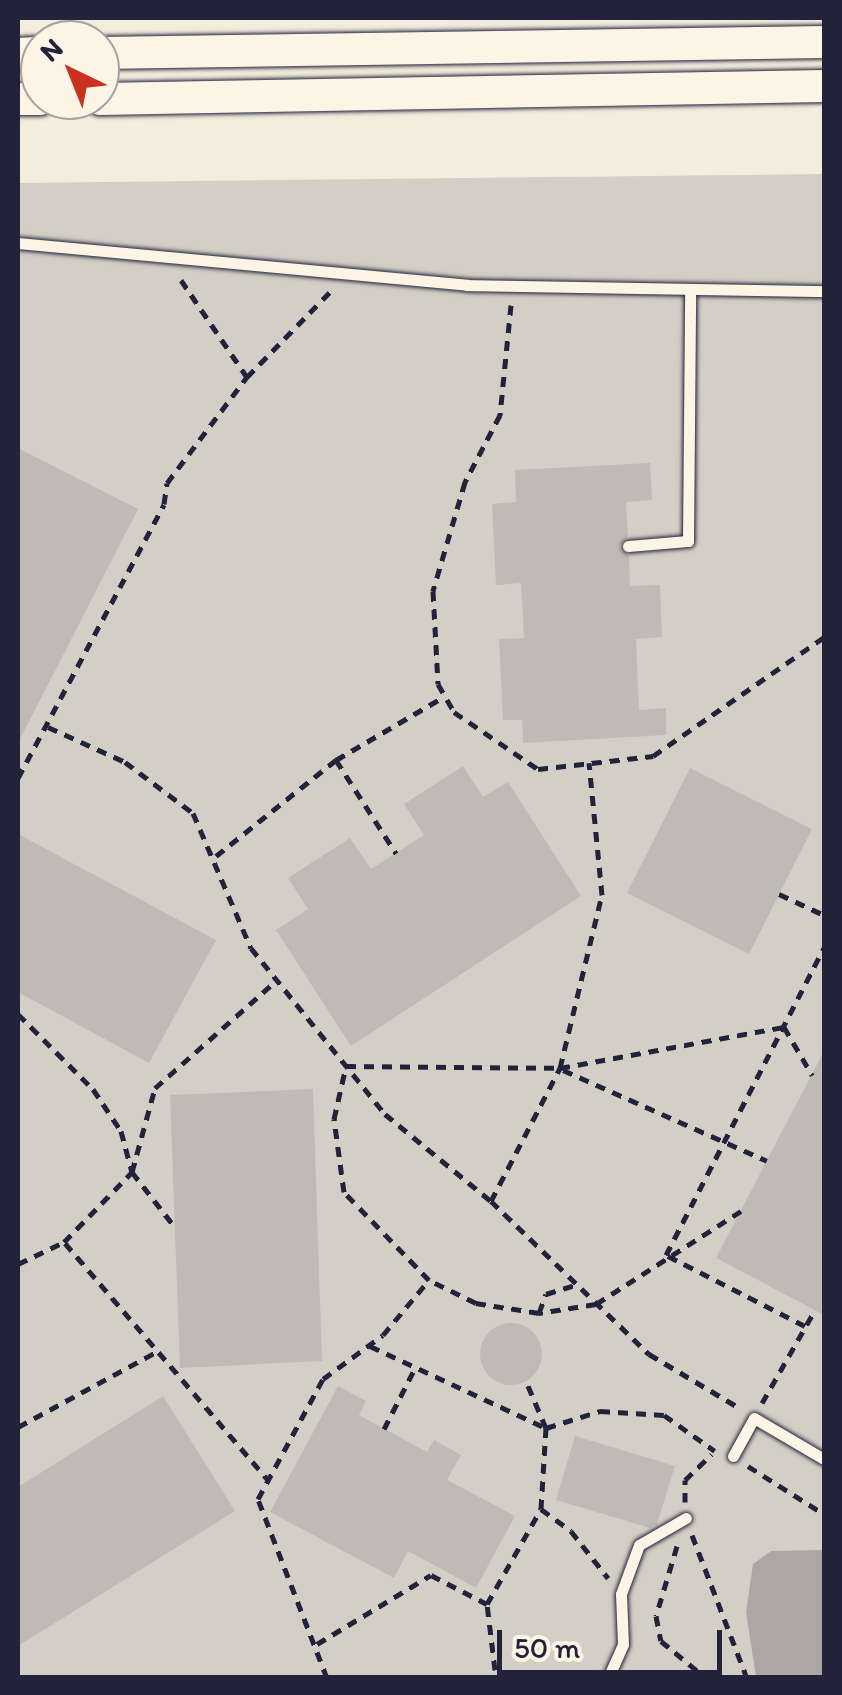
<!DOCTYPE html>
<html>
<head>
<meta charset="utf-8">
<style>
	body { margin:0 }
	#map { position:relative; width:842px; height:1695px; overflow:hidden; background:#f3edde; font-family:Itim,sans-serif }
	div>[style] { position:absolute }
	.green>* { inset:0; background:#d4cfc6 }
	.water>* { inset:0; background:#aca7a6 }
	.building>* { inset:0; background:#bfbab6 }
	.round { border-radius:50% }
	.path>* { height:5px; margin-top:-2.5px; transform-origin:0; background:repeating-linear-gradient(90deg,#22223b 0 10px,transparent 0 18px) }
	.roads { filter:drop-shadow(0 0 2px #22223b) drop-shadow(0 0 2px #22223b) }
	.lane>* { height:11px; margin:-5.5px; padding:0 5.5px; transform-origin:5.5px; border-radius:5.5px; background:#fcf5e5 }
	.secondary>* { height:32px; margin:-16px; padding:0 16px; transform-origin:16px; border-radius:16px; background:#fcf5e5 }
	span { translate:-50% -50%; white-space:nowrap; text-align:center; line-height:1.15; -webkit-text-stroke:9px #fcf5e5; paint-order:stroke }
	.frame { position:absolute; inset:0; border:20px solid #22223b; pointer-events:none }
	.north { position:absolute; left:20px; top:20px; width:100px; height:100px; box-sizing:border-box; background:#fcf5e5; border:2px solid #a5a1a1; border-radius:50%; rotate:317deg; font-size:28px; font-weight:700; line-height:40px; text-align:center; color:#22223b }
	.north::after { content:''; display:block; margin:auto; width:35px; height:45px; background:#c8321e; clip-path:polygon(50% 0,100% 100%,50% 72%,0 100%) }
	.scale { position:absolute; left:497px; top:1630px; width:225px; height:45px; box-sizing:border-box; border:5px solid #22223b; border-top:0; padding-left:12px; font-size:30px; line-height:35px; white-space:nowrap; color:#22223b; -webkit-text-stroke:8px #fcf5e5; paint-order:stroke }
</style>
</head>
<body>
<div id="map">
	<div class="green">
		<div style="clip-path:polygon(824px 174px,824px 1677px,18px 1677px,18px 183px)"></div>
	</div>
	<div class="water">
		<div style="clip-path:polygon(824px 1550px,824px 1677px,756px 1677px,746px 1612px,753px 1564px,771px 1551px)"></div>
	</div>
	<div class="building">
		<div style="clip-path:polygon(18px 448px,138px 509px,18px 743px)"></div>
		<div style="clip-path:polygon(650px 463px,652px 500px,626px 502px,628px 537px,619px 546px,629px 555px,630px 586px,660px 585px,662px 637px,636px 639px,639px 710px,666px 708px,666px 735px,523px 743px,522px 720px,503px 720px,499px 639px,524px 638px,521px 583px,496px 585px,492px 504px,516px 502px,515px 470px)"></div>
		<div style="clip-path:polygon(463px 766px,483px 797px,508px 782px,581px 896px,351px 1046px,276px 930px,308px 909px,288px 878px,350px 838px,371px 869px,396px 853px,424px 835px,404px 804px)"></div>
		<div style="clip-path:polygon(690px 768px,812px 829px,749px 954px,627px 893px)"></div>
		<div style="clip-path:polygon(18px 834px,216px 940px,149px 1063px,18px 992px)"></div>
		<div style="clip-path:polygon(824px 1051px,824px 1315px,716px 1258px)"></div>
		<div style="clip-path:polygon(313px 1089px,322px 1361px,180px 1368px,170px 1095px)"></div>
		<div class="round" style="left:480px;top:1323px;width:62px;height:62px"></div>
		<div style="clip-path:polygon(338px 1386px,366px 1401px,359px 1415px,427px 1452px,434px 1440px,461px 1455px,447px 1480px,515px 1516px,476px 1588px,408px 1551px,394px 1578px,270px 1512px)"></div>
		<div style="clip-path:polygon(163px 1396px,235px 1511px,18px 1646px,18px 1487px)"></div>
		<div style="clip-path:polygon(575px 1436px,675px 1466px,657px 1524px,650px 1528px,556px 1500px)"></div>
	</div>
	<div class="path">
		<div style="left:181px;top:280px;width:117px;rotate:55.8deg"></div>
		<div style="left:511px;top:305px;width:111px;rotate:95.7deg"></div>
		<div style="left:500px;top:415px;width:76px;rotate:117.6deg"></div>
		<div style="left:465px;top:482px;width:114px;rotate:106.4deg"></div>
		<div style="left:433px;top:591px;width:93px;rotate:86.9deg"></div>
		<div style="left:438px;top:684px;width:32px;rotate:60deg"></div>
		<div style="left:454px;top:712px;width:102px;rotate:34.2deg"></div>
		<div style="left:538px;top:769px;width:116px;rotate:-6.4deg"></div>
		<div style="left:653px;top:756px;width:208px;rotate:-34.8deg"></div>
		<div style="left:48px;top:727px;width:85px;rotate:24.4deg"></div>
		<div style="left:125px;top:762px;width:85px;rotate:36.9deg"></div>
		<div style="left:193px;top:813px;width:147px;rotate:66.8deg"></div>
		<div style="left:251px;top:948px;width:213px;rotate:51.1deg"></div>
		<div style="left:385px;top:1114px;width:137px;rotate:39.4deg"></div>
		<div style="left:491px;top:1201px;width:220px;rotate:44.1deg"></div>
		<div style="left:649px;top:1354px;width:104px;rotate:30.8deg"></div>
		<div style="left:336px;top:760px;width:111px;rotate:57.2deg"></div>
		<div style="left:18px;top:778px;width:310px;rotate:-61.9deg"></div>
		<div style="left:164px;top:504px;width:21px;rotate:-82deg"></div>
		<div style="left:167px;top:483px;width:133px;rotate:-53deg"></div>
		<div style="left:247px;top:377px;width:119px;rotate:-45.7deg"></div>
		<div style="left:216px;top:856px;width:154px;rotate:-38.7deg"></div>
		<div style="left:336px;top:760px;width:126px;rotate:-30.4deg"></div>
		<div style="left:779px;top:894px;width:50px;rotate:25deg"></div>
		<div style="left:18px;top:1014px;width:106px;rotate:45deg"></div>
		<div style="left:93px;top:1089px;width:50px;rotate:56.3deg"></div>
		<div style="left:121px;top:1131px;width:42px;rotate:75deg"></div>
		<div style="left:132px;top:1172px;width:68px;rotate:52.1deg"></div>
		<div style="left:563px;top:1070px;width:223px;rotate:24deg"></div>
		<div style="left:491px;top:1201px;width:150px;rotate:-62.6deg"></div>
		<div style="left:560px;top:1068px;width:178px;rotate:-76.4deg"></div>
		<div style="left:602px;top:895px;width:133px;rotate:-95.6deg"></div>
		<div style="left:741px;top:1211px;width:172px;rotate:147.3deg"></div>
		<div style="left:596px;top:1304px;width:58px;rotate:171deg"></div>
		<div style="left:539px;top:1313px;width:64px;rotate:-171deg"></div>
		<div style="left:476px;top:1303px;width:52px;rotate:-153.9deg"></div>
		<div style="left:429px;top:1280px;width:122px;rotate:-134deg"></div>
		<div style="left:344px;top:1192px;width:74px;rotate:-97.8deg"></div>
		<div style="left:334px;top:1119px;width:54px;rotate:-77.2deg"></div>
		<div style="left:346px;top:1066px;width:214px;rotate:0.5deg"></div>
		<div style="left:560px;top:1068px;width:228px;rotate:-10.4deg"></div>
		<div style="left:784px;top:1027px;width:56px;rotate:59.7deg"></div>
		<div style="left:65px;top:1243px;width:312px;rotate:49.4deg"></div>
		<div style="left:18px;top:1264px;width:51px;rotate:-25.6deg"></div>
		<div style="left:64px;top:1242px;width:98px;rotate:-45.8deg"></div>
		<div style="left:132px;top:1172px;width:87px;rotate:-74.7deg"></div>
		<div style="left:155px;top:1088px;width:163px;rotate:-41.5deg"></div>
		<div style="left:539px;top:1313px;width:20px;rotate:-70deg"></div>
		<div style="left:546px;top:1294px;width:30px;rotate:-17deg"></div>
		<div style="left:805px;top:1326px;width:156px;rotate:-152.9deg"></div>
		<div style="left:666px;top:1255px;width:345px;rotate:-62.8deg"></div>
		<div style="left:370px;top:1346px;width:194px;rotate:25deg"></div>
		<div style="left:546px;top:1428px;width:57px;rotate:-17.5deg"></div>
		<div style="left:600px;top:1411px;width:64px;rotate:3.6deg"></div>
		<div style="left:664px;top:1415px;width:62px;rotate:35.2deg"></div>
		<div style="left:762px;top:1403px;width:107px;rotate:-60.3deg"></div>
		<div style="left:18px;top:1427px;width:159px;rotate:-28.5deg"></div>
		<div style="left:384px;top:1429px;width:66px;rotate:-63deg"></div>
		<div style="left:748px;top:1466px;width:90px;rotate:32.3deg"></div>
		<div style="left:685px;top:1502px;width:22px;rotate:-90deg"></div>
		<div style="left:685px;top:1480px;width:37px;rotate:-44deg"></div>
		<div style="left:541px;top:1509px;width:37px;rotate:36deg"></div>
		<div style="left:571px;top:1531px;width:60px;rotate:51.8deg"></div>
		<div style="left:692px;top:1535px;width:153px;rotate:69deg"></div>
		<div style="left:677px;top:1546px;width:73px;rotate:106.7deg"></div>
		<div style="left:656px;top:1616px;width:25px;rotate:79deg"></div>
		<div style="left:661px;top:1641px;width:58px;rotate:39.4deg"></div>
		<div style="left:317px;top:1644px;width:133px;rotate:-31.2deg"></div>
		<div style="left:431px;top:1575px;width:63px;rotate:27.4deg"></div>
		<div style="left:327px;top:1678px;width:192px;rotate:-111.1deg"></div>
		<div style="left:258px;top:1499px;width:136px;rotate:-61.6deg"></div>
		<div style="left:323px;top:1379px;width:74px;rotate:-36.3deg"></div>
		<div style="left:383px;top:1335px;width:72px;rotate:-50.1deg"></div>
		<div style="left:509px;top:1678px;width:16px;rotate:-150deg"></div>
		<div style="left:495px;top:1670px;width:66px;rotate:-96.9deg"></div>
		<div style="left:487px;top:1604px;width:109px;rotate:-60.4deg"></div>
		<div style="left:541px;top:1509px;width:81px;rotate:-86.5deg"></div>
		<div style="left:546px;top:1428px;width:51px;rotate:-113.1deg"></div>
	</div>
	<div class="roads">
		<div class="lane">
			<div style="left:18px;top:243px;width:451px;rotate:5.3deg"></div>
			<div style="left:467px;top:285px;width:357px;rotate:1deg"></div>
			<div style="left:628px;top:546px;width:60px;rotate:-4.8deg"></div>
			<div style="left:688px;top:541px;width:252px;rotate:-89.5deg"></div>
			<div style="left:733px;top:1456px;width:43px;rotate:-61.1deg"></div>
			<div style="left:754px;top:1418px;width:81px;rotate:30.4deg"></div>
			<div style="left:608px;top:1678px;width:37px;rotate:-66deg"></div>
			<div style="left:623px;top:1644px;width:50px;rotate:-92.3deg"></div>
			<div style="left:621px;top:1594px;width:52px;rotate:-69.8deg"></div>
			<div style="left:639px;top:1545px;width:54px;rotate:-29.9deg"></div>
		</div>
		<div class="secondary">
			<div style="left:100px;top:53px;width:724px;rotate:-0.87deg"></div>
			<div style="left:18px;top:54px;width:22px;rotate:-3deg"></div>
			<div style="left:18px;top:99px;width:22px"></div>
			<div style="left:100px;top:99px;width:724px;rotate:-1.03deg"></div>
		</div>
	</div>
	<div class="frame"></div>
	<div class="north">N</div>
	<div class="scale">50 m</div>
</div>
</body>
</html>
